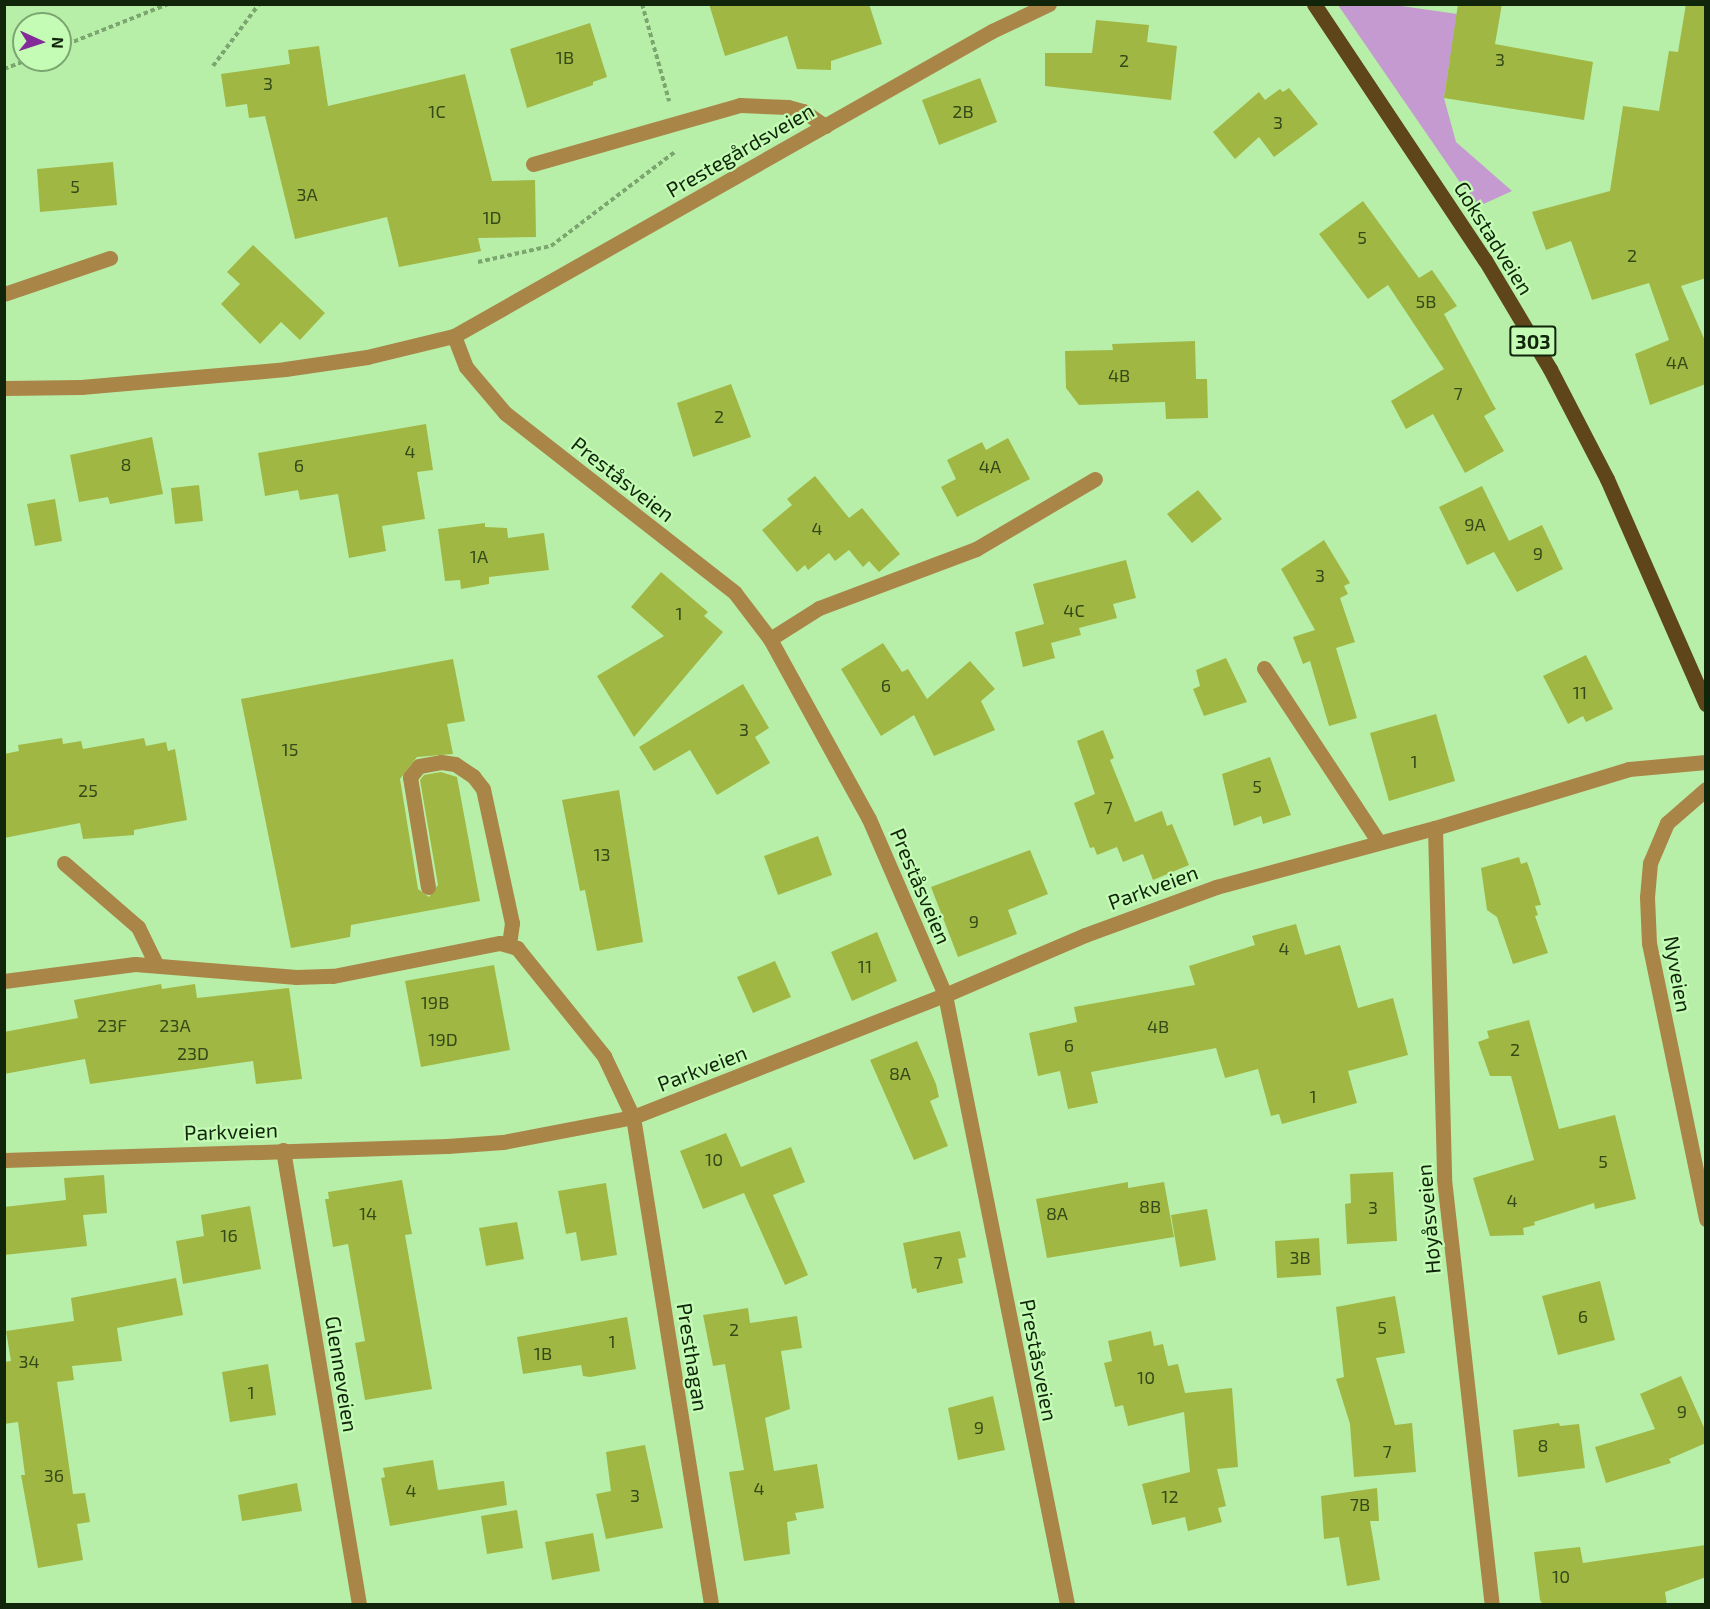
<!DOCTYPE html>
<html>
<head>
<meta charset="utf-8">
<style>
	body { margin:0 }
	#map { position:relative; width:1710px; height:1609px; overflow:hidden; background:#b7efa8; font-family:"Exo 2",sans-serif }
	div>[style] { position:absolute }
	.green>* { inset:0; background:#c59ad1 }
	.building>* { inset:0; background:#a1b743 }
	.path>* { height:4px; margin-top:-2px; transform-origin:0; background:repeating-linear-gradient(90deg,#7ba66f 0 4.5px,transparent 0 7.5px) }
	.lane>* { height:15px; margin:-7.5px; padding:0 7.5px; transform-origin:7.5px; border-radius:7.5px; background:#aa8548 }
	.street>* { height:15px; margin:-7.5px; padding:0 7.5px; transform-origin:7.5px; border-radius:7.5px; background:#aa8548 }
	.primary>* { height:15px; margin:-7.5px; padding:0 7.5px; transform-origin:7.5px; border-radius:7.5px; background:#5f461a }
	span { translate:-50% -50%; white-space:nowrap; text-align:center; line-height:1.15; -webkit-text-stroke:4.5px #c4fcb5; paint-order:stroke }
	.number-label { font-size:18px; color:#344a18 }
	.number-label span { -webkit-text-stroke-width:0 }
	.shield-label span { padding:2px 4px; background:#c4fcb5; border:2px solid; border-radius:4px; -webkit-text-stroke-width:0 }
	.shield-label { font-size:20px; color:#10250a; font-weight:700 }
	.street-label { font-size:21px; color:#10250a }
	.frame { position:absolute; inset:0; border:6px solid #10250a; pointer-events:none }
	.north { position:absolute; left:12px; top:12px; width:60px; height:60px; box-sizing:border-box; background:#c4fcb5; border:2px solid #7ca671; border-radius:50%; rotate:93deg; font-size:16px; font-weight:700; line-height:24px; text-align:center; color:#10250a }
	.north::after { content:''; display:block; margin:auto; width:21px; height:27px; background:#832b98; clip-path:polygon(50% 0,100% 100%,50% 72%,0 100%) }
</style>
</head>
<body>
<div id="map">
	<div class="green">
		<div style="clip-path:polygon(1338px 5px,1395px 5px,1457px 14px,1444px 98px,1456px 142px,1512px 191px,1477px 207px)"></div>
	</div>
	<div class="building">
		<div style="clip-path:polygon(709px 4px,869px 4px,882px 44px,831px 61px,831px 70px,797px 69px,787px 36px,725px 56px)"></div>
		<div style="clip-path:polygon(1458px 4px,1502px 4px,1495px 44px,1593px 62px,1584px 120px,1444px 98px)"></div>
		<div style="clip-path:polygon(1686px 4px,1706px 4px,1706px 278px,1681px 286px,1706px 343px,1706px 384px,1650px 405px,1635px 354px,1669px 340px,1649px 283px,1592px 300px,1571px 241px,1546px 250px,1532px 212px,1610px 191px,1623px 106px,1659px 111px,1669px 51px,1678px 52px)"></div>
		<div style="clip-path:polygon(1096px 20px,1149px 25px,1147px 42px,1177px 46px,1171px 100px,1045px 86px,1045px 53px,1092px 53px)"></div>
		<div style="clip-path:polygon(590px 23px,607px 77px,593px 82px,593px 85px,527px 108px,510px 49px)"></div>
		<div style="clip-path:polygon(319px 46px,328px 106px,465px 74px,492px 181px,535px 180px,536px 237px,478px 238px,481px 251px,399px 267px,387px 217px,295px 239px,265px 116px,249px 118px,247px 104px,226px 107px,221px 74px,290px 64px,288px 50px)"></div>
		<div style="clip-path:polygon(980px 78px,997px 122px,939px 145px,922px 100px)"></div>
		<div style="clip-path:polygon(1289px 88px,1318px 124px,1274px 157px,1259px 137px,1235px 159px,1213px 132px,1259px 92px,1265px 100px,1280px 89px,1283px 92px)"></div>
		<div style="clip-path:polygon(113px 162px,117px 205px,40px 212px,37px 169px)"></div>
		<div style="clip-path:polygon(1363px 201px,1419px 278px,1432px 270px,1457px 306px,1444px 314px,1494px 406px,1496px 409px,1484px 416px,1504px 451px,1465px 473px,1433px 414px,1406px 429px,1391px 401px,1444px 369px,1388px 285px,1368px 299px,1319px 234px)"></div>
		<div style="clip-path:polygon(253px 245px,325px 313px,300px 340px,281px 322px,260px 344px,221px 304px,240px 284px,227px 272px)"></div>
		<div style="clip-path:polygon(1195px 341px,1196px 379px,1207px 379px,1208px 418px,1166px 419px,1165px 402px,1079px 405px,1066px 388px,1065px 351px,1113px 350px,1112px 344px)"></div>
		<div style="clip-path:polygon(731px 384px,751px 437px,693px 457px,677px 403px)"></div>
		<div style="clip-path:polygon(426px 424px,433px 470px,417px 472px,425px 519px,382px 526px,386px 551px,349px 558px,338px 494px,300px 500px,298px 490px,265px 496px,258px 453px)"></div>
		<div style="clip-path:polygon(152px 437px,163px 494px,110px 504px,108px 497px,79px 502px,70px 455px)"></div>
		<div style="clip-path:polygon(1008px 438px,1030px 479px,957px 517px,941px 487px,956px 479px,947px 460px,982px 442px,986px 450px)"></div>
		<div style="clip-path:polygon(815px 476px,849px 518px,862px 508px,900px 554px,879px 572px,869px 561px,863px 567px,849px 550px,835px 561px,829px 553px,808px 570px,805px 565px,797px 572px,762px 530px,792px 505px,787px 499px)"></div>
		<div style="clip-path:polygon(199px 485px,203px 521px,175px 524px,171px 488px)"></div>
		<div style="clip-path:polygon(1482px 486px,1509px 541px,1542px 525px,1563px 569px,1517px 592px,1494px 552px,1467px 565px,1439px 507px)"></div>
		<div style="clip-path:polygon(1198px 490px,1222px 519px,1192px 543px,1167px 514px)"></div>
		<div style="clip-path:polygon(55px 499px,62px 541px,35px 546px,27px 504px)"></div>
		<div style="clip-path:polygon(485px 523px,485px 527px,507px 528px,508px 538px,544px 533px,549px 570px,489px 577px,489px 584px,461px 589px,460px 580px,445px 581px,438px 529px)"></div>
		<div style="clip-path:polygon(1324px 540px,1350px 583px,1344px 586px,1348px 594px,1340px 598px,1355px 642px,1336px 648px,1357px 718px,1329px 726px,1310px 661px,1303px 664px,1293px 637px,1315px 630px,1281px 569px)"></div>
		<div style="clip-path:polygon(1126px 560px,1136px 598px,1113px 604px,1117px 618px,1079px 628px,1081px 635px,1051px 643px,1055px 658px,1023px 667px,1015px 632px,1044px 624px,1033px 584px)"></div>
		<div style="clip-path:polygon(661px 572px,708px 612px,704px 616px,723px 632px,634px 737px,597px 676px,664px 636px,631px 607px)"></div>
		<div style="clip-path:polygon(883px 643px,902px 672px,908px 669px,927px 699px,970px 661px,995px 689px,981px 701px,995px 730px,934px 756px,914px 715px,881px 736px,841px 669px)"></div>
		<div style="clip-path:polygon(1586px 655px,1613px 709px,1586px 722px,1583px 716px,1568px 724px,1543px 676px)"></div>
		<div style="clip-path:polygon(1226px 658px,1247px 702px,1204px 716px,1193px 689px,1200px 686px,1196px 670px)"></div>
		<div style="clip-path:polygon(453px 659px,465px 721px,447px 724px,453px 754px,417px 757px,400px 779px,418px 889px,429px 897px,438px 885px,420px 780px,424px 775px,441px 772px,457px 777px,480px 901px,351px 925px,350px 937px,291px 948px,241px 699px)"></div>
		<div style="clip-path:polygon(743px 684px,769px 728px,755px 737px,770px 763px,717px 795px,690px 750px,654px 771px,639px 747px)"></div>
		<div style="clip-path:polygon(1436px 714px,1455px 781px,1389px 801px,1370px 733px)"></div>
		<div style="clip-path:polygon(1103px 730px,1114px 758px,1110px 760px,1135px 822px,1162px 811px,1167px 826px,1172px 824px,1189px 865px,1153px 880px,1143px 854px,1123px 862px,1117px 847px,1097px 855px,1094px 847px,1090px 848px,1074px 803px,1095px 794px,1077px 741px)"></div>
		<div style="clip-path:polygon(62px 738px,63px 744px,81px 741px,83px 749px,144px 738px,146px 746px,166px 742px,168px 751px,175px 749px,187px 820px,134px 830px,134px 835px,83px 839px,80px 823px,4px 838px,4px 754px,19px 751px,18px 745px)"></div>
		<div style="clip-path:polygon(1270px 757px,1291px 815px,1263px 824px,1261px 816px,1234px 826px,1222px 774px)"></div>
		<div style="clip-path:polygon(619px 790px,643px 942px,597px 951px,585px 890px,580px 891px,562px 800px)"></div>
		<div style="clip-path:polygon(818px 836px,832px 875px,778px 895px,764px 856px)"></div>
		<div style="clip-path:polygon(1030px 850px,1048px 894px,1008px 910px,1017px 934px,958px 957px,931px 887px)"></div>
		<div style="clip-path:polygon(1519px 857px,1521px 864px,1527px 862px,1532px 876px,1541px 905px,1535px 906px,1538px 915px,1535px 916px,1548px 953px,1513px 964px,1497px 917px,1487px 910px,1481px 868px)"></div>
		<div style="clip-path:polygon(1296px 924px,1305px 955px,1340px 945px,1358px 1008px,1393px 998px,1408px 1055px,1348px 1071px,1357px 1103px,1282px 1124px,1279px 1114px,1271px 1116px,1258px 1069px,1225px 1078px,1216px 1048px,1091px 1072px,1098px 1103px,1068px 1109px,1060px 1071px,1038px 1076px,1029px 1033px,1077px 1022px,1074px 1007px,1195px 985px,1189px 966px,1255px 945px,1252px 936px)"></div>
		<div style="clip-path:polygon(877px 932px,897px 981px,852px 1001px,831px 952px)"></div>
		<div style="clip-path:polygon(775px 961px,791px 997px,753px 1013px,737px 977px)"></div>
		<div style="clip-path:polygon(494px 965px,510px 1050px,421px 1067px,405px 981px)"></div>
		<div style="clip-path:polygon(161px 984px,162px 989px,195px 984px,197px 998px,289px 988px,302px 1079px,256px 1084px,253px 1061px,90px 1084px,85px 1059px,4px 1074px,4px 1032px,78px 1018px,74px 1000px)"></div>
		<div style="clip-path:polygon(1529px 1020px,1559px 1129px,1615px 1115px,1636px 1199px,1595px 1209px,1594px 1203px,1534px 1222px,1535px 1225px,1523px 1228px,1524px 1235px,1490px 1236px,1473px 1178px,1534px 1160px,1511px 1076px,1490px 1076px,1478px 1042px,1489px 1038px,1487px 1031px)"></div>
		<div style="clip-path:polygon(917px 1041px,936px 1084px,939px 1097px,930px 1101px,948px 1146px,914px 1160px,870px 1060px)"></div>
		<div style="clip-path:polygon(726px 1133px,741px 1167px,791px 1147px,805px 1182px,773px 1195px,808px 1275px,785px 1285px,744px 1193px,703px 1209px,680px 1151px)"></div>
		<div style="clip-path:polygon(1393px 1172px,1397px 1241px,1347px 1244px,1345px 1204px,1351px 1203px,1350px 1174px)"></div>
		<div style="clip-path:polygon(104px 1175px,107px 1213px,83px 1215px,87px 1246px,4px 1255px,4px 1207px,66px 1200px,64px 1178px)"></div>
		<div style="clip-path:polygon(402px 1180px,412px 1234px,405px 1235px,432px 1389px,365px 1400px,355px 1343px,365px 1341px,348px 1244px,333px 1247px,325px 1199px,329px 1199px,328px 1192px)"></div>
		<div style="clip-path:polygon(1128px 1182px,1128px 1188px,1164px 1182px,1174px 1237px,1047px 1258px,1036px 1199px)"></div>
		<div style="clip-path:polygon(606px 1183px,617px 1255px,581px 1261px,576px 1232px,566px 1234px,558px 1191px)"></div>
		<div style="clip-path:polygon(250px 1206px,261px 1269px,183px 1284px,176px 1241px,204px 1236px,201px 1215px)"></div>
		<div style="clip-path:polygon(1207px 1209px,1216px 1260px,1180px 1267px,1171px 1215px)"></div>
		<div style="clip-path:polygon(517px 1222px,524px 1259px,486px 1266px,479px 1228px)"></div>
		<div style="clip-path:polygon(960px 1231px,966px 1257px,958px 1259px,963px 1283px,917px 1293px,916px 1288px,912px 1289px,903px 1243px)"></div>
		<div style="clip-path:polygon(1319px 1238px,1321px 1275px,1277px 1278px,1275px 1241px)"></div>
		<div style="clip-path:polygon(176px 1278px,183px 1315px,117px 1328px,122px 1361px,72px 1366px,74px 1380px,57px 1382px,73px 1494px,85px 1493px,90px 1522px,77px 1524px,83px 1560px,38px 1568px,21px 1475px,25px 1475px,18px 1422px,4px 1424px,4px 1362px,11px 1361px,6px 1331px,74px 1321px,71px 1298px)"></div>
		<div style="clip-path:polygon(1600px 1281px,1615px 1340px,1558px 1355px,1542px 1296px)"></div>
		<div style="clip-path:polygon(1395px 1296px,1405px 1353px,1376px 1358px,1395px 1425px,1412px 1423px,1416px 1472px,1354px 1477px,1350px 1424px,1336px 1379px,1344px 1377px,1336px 1307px)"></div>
		<div style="clip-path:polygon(748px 1308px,750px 1323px,797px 1316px,802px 1348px,781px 1351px,790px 1409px,765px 1418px,774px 1471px,817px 1464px,824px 1508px,795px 1513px,797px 1520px,787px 1522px,790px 1554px,744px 1561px,729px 1472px,744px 1470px,725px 1364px,713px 1366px,703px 1315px)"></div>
		<div style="clip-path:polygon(627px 1317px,636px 1369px,590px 1377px,583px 1376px,581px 1365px,523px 1374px,517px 1337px)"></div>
		<div style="clip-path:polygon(1151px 1331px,1154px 1346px,1163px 1344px,1168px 1366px,1178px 1364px,1185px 1393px,1232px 1388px,1238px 1467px,1217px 1469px,1226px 1506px,1218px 1508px,1222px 1522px,1188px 1531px,1185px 1517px,1152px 1525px,1142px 1484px,1190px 1472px,1184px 1412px,1128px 1426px,1123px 1405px,1115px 1407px,1104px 1363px,1112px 1361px,1108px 1341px)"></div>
		<div style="clip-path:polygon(268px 1364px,276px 1415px,230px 1422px,222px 1372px)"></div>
		<div style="clip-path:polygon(1681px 1376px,1706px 1432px,1706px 1443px,1669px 1459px,1671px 1463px,1606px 1483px,1595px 1447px,1655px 1429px,1640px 1394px)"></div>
		<div style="clip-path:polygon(993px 1396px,1005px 1450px,958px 1460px,948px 1408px)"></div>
		<div style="clip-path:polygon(1559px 1423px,1560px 1426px,1579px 1424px,1585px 1468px,1518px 1477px,1513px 1430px)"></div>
		<div style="clip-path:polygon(645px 1445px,663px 1528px,606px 1539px,596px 1494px,611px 1491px,606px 1452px)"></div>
		<div style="clip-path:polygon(433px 1460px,438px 1490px,504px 1481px,507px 1505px,390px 1526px,381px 1478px,385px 1477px,383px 1468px)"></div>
		<div style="clip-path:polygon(297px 1483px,302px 1511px,242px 1521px,238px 1495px)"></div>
		<div style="clip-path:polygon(1377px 1488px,1379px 1521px,1370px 1521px,1380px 1580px,1347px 1586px,1339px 1537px,1324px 1539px,1321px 1496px)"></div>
		<div style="clip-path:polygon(517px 1510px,523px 1548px,487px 1554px,481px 1516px)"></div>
		<div style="clip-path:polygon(593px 1533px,600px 1571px,552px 1580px,545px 1542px)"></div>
		<div style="clip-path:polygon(1706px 1545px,1706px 1577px,1665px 1592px,1667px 1605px,1543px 1605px,1540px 1600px,1534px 1552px,1580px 1547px,1583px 1563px)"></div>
	</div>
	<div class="path">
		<div style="left:642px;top:4px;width:101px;rotate:74.4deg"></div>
		<div style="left:60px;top:47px;width:116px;rotate:-21.7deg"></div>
		<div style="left:213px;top:66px;width:77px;rotate:-53.4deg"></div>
		<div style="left:4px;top:69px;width:26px;rotate:-21deg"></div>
		<div style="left:478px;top:262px;width:75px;rotate:-12.4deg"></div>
		<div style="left:551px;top:246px;width:156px;rotate:-37.2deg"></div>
	</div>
	<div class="lane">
		<div style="left:533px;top:164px;width:215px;rotate:-15.9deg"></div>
		<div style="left:740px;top:105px;width:48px;rotate:2.4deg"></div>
		<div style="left:788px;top:107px;width:16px;rotate:15deg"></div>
		<div style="left:803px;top:111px;width:27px;rotate:34deg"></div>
		<div style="left:4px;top:294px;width:112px;rotate:-18.8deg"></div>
		<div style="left:770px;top:639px;width:58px;rotate:-32.3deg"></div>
		<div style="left:819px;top:608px;width:168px;rotate:-20.6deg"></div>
		<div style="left:976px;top:549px;width:138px;rotate:-30.5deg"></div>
		<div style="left:1264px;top:668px;width:207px;rotate:56.6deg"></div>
		<div style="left:64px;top:863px;width:98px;rotate:40.9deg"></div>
		<div style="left:138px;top:927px;width:41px;rotate:64.1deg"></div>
		<div style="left:428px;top:887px;width:111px;rotate:-99.3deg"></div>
		<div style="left:410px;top:777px;width:14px;rotate:-51deg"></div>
		<div style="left:419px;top:766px;width:22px;rotate:-10deg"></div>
		<div style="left:441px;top:762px;width:14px;rotate:8deg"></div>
		<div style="left:455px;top:764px;width:22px;rotate:34deg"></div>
		<div style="left:473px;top:776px;width:16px;rotate:52deg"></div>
		<div style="left:483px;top:789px;width:137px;rotate:77.8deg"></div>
		<div style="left:512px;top:923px;width:21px;rotate:98deg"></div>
	</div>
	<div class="street">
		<div style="left:454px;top:336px;width:33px;rotate:69deg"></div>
		<div style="left:466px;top:367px;width:60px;rotate:49.7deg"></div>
		<div style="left:505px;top:413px;width:292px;rotate:38deg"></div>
		<div style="left:735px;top:593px;width:58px;rotate:52.7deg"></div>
		<div style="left:770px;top:639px;width:205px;rotate:61.2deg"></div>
		<div style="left:869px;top:819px;width:192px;rotate:66.6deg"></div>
		<div style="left:945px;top:995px;width:621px;rotate:78.67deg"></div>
		<div style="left:4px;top:388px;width:77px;rotate:-0.7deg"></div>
		<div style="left:81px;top:387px;width:205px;rotate:-5deg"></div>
		<div style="left:285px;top:369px;width:83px;rotate:-8.3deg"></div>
		<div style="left:367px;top:357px;width:89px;rotate:-13.6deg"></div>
		<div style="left:454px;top:336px;width:618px;rotate:-29.55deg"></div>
		<div style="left:992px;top:31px;width:63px;rotate:-25.3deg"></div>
		<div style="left:1706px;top:789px;width:52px;rotate:138.9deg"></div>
		<div style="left:1667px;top:823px;width:43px;rotate:113deg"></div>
		<div style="left:1650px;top:863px;width:34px;rotate:95deg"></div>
		<div style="left:1647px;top:897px;width:46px;rotate:87.5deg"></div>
		<div style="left:1649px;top:943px;width:282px;rotate:78.3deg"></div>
		<div style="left:1435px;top:828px;width:351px;rotate:88.5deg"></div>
		<div style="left:1444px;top:1179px;width:428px;rotate:83.6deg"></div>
		<div style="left:4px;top:981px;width:132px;rotate:-7.4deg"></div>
		<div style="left:135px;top:964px;width:162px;rotate:4.6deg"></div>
		<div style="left:296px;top:977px;width:37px;rotate:-2deg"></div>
		<div style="left:333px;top:976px;width:170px;rotate:-11.2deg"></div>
		<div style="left:500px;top:943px;width:18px;rotate:16deg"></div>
		<div style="left:517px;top:948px;width:139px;rotate:51.1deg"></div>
		<div style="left:604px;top:1056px;width:68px;rotate:64.6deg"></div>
		<div style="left:633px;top:1117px;width:493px;rotate:80.9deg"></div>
		<div style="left:283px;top:1150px;width:460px;rotate:80.5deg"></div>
		<div style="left:4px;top:1160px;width:443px;rotate:-1.8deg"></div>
		<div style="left:447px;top:1146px;width:56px;rotate:-4.1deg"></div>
		<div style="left:503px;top:1142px;width:132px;rotate:-10.9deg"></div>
		<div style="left:633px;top:1117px;width:335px;rotate:-21.4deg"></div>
		<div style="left:945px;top:995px;width:152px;rotate:-23.2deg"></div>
		<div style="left:1085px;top:935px;width:140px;rotate:-20.1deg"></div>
		<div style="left:1216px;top:887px;width:227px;rotate:-15.1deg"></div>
		<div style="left:1435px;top:828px;width:203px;rotate:-16.9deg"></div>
		<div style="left:1629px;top:769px;width:77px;rotate:-5.2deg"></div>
	</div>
	<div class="primary">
		<div style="left:1314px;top:4px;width:308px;rotate:56.3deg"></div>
		<div style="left:1485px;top:260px;width:127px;rotate:59.2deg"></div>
		<div style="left:1550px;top:369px;width:124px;rotate:62.6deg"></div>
		<div style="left:1607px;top:479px;width:246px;rotate:66.3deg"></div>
	</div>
	<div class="number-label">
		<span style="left:565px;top:57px">1B</span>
		<span style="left:1500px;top:59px">3</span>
		<span style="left:1124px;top:60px">2</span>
		<span style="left:268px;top:83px">3</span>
		<span style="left:437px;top:111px">1C</span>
		<span style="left:963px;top:111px">2B</span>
		<span style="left:1278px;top:122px">3</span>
		<span style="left:75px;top:186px">5</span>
		<span style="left:307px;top:194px">3A</span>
		<span style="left:492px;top:217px">1D</span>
		<span style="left:1362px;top:237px">5</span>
		<span style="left:1632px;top:255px">2</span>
		<span style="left:1426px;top:301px">5B</span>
		<span style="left:1677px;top:362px">4A</span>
		<span style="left:1119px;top:375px">4B</span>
		<span style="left:1458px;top:393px">7</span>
		<span style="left:719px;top:416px">2</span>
		<span style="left:410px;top:451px">4</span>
		<span style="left:126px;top:464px">8</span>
		<span style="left:299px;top:465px">6</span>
		<span style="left:990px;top:466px">4A</span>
		<span style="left:1475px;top:524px">9A</span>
		<span style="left:817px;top:528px">4</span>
		<span style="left:1538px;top:553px">9</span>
		<span style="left:479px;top:556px">1A</span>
		<span style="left:1320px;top:575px">3</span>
		<span style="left:1074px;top:610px">4C</span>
		<span style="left:679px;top:613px">1</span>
		<span style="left:886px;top:685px">6</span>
		<span style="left:1580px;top:692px">11</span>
		<span style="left:744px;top:729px">3</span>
		<span style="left:290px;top:749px">15</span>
		<span style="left:1414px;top:761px">1</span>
		<span style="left:1257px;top:786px">5</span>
		<span style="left:88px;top:790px">25</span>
		<span style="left:1108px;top:807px">7</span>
		<span style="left:602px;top:854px">13</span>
		<span style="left:974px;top:921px">9</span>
		<span style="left:1284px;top:948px">4</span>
		<span style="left:865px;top:966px">11</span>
		<span style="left:435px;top:1002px">19B</span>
		<span style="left:112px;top:1025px">23F</span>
		<span style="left:175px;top:1025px">23A</span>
		<span style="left:1158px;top:1026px">4B</span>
		<span style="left:443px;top:1039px">19D</span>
		<span style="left:1069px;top:1045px">6</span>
		<span style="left:1515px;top:1049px">2</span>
		<span style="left:193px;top:1053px">23D</span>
		<span style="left:900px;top:1073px">8A</span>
		<span style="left:1313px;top:1096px">1</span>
		<span style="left:714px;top:1159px">10</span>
		<span style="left:1603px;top:1161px">5</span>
		<span style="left:1512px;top:1200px">4</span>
		<span style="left:1150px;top:1206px">8B</span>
		<span style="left:1373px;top:1207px">3</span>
		<span style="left:368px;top:1213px">14</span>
		<span style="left:1057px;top:1213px">8A</span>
		<span style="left:229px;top:1235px">16</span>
		<span style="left:1300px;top:1257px">3B</span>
		<span style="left:938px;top:1262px">7</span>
		<span style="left:1583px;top:1316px">6</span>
		<span style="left:1382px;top:1327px">5</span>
		<span style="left:734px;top:1329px">2</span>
		<span style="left:612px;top:1341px">1</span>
		<span style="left:543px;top:1353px">1B</span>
		<span style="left:29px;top:1361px">34</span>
		<span style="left:1146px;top:1377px">10</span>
		<span style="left:251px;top:1392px">1</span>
		<span style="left:1682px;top:1411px">9</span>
		<span style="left:979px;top:1427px">9</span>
		<span style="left:1543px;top:1445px">8</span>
		<span style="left:1387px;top:1451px">7</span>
		<span style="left:54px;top:1475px">36</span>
		<span style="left:759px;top:1488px">4</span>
		<span style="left:411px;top:1490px">4</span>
		<span style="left:635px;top:1495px">3</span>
		<span style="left:1170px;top:1496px">12</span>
		<span style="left:1360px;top:1504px">7B</span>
		<span style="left:1561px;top:1576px">10</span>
	</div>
	<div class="shield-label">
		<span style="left:1533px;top:341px">303</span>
	</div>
	<div class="street-label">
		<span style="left:740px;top:150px;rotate:-30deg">Prestegårdsveien</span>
		<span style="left:1494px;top:238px;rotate:58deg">Gokstadveien</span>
		<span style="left:623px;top:479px;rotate:38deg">Preståsveien</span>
		<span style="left:921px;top:886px;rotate:67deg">Preståsveien</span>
		<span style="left:1153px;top:887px;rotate:-20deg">Parkveien</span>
		<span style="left:1678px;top:974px;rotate:80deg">Nyveien</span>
		<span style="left:702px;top:1068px;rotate:-21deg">Parkveien</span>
		<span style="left:231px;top:1131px;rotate:-2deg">Parkveien</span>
		<span style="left:1428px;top:1219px;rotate:-95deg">Høyåsveien</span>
		<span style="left:693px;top:1357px;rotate:81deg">Presthagan</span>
		<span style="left:1039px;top:1360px;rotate:79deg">Preståsveien</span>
		<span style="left:342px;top:1374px;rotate:81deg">Glenneveien</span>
	</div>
	<div class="frame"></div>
	<div class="north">N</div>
</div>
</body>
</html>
